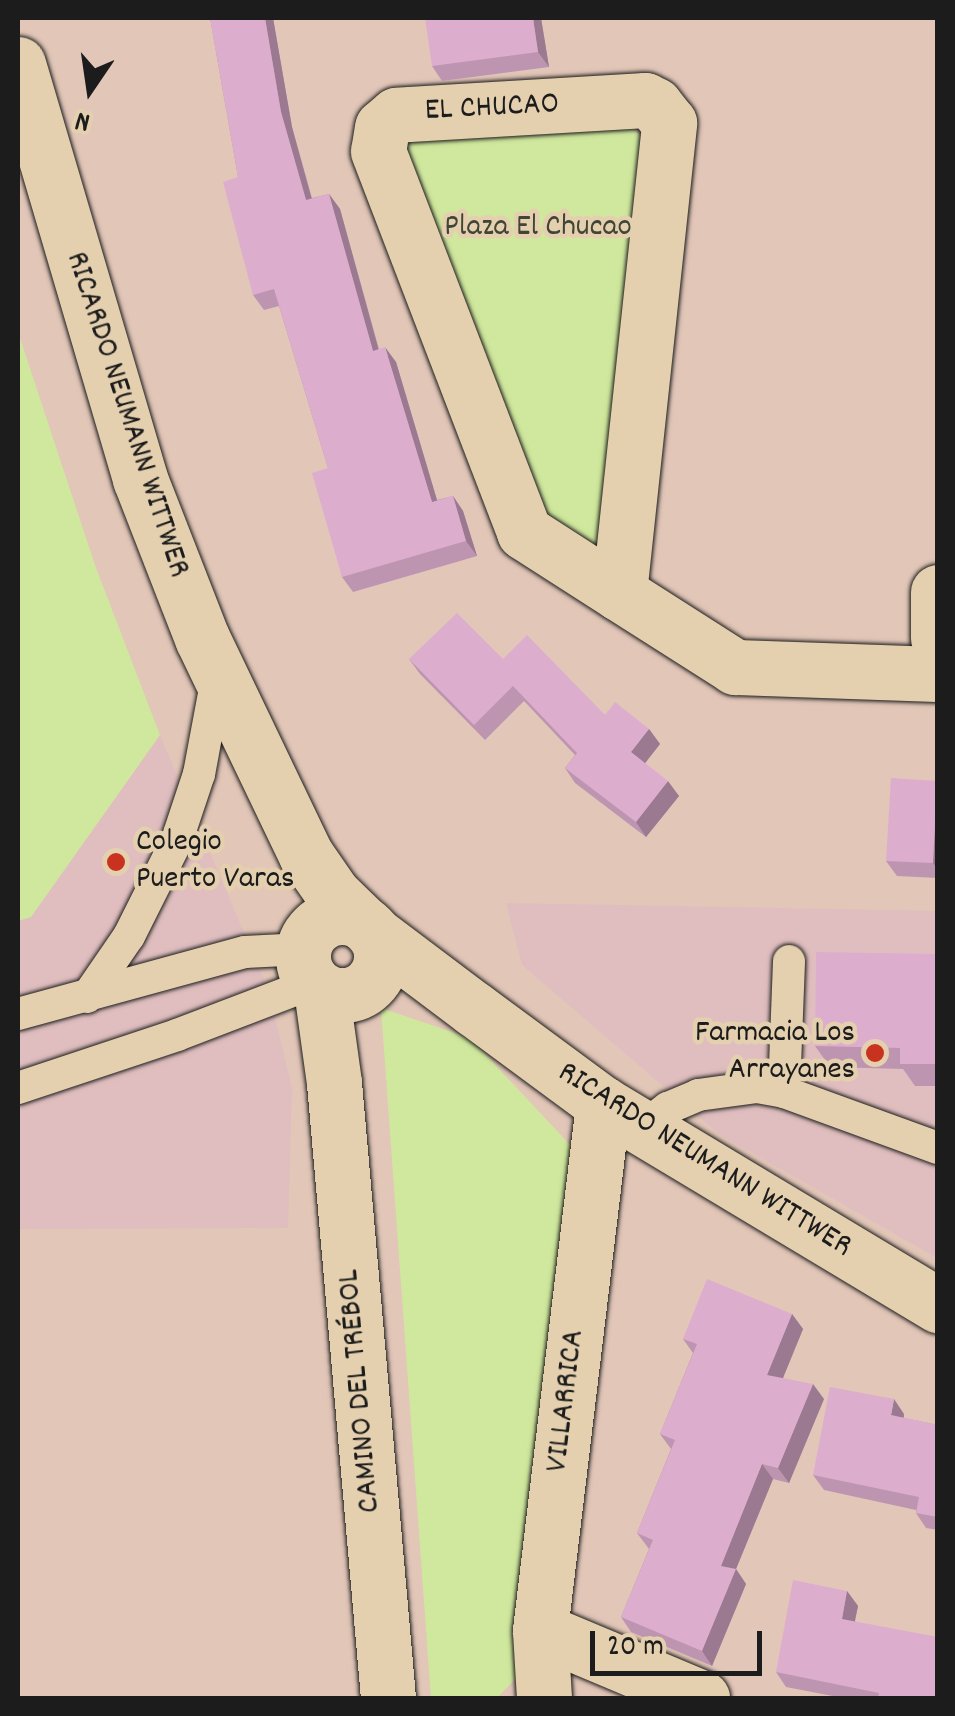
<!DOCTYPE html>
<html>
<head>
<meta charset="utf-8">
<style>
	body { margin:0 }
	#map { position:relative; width:955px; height:1716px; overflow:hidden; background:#e2c6b8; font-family:Dekko,sans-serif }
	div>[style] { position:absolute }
	.built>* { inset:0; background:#e0bebf }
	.green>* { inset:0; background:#d0e89d }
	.roads { filter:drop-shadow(0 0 2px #1c1c1c) drop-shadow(0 0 2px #1c1c1c) }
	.lane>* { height:32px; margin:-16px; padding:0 16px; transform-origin:16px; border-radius:16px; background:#e4d0ae }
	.street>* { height:55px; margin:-27.5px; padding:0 27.5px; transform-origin:27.5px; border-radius:27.5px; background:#e4d0ae }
	.secondary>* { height:55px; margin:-27.5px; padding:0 27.5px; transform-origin:27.5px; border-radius:27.5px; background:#e4d0ae }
	.secondary>.ring { margin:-27.5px; padding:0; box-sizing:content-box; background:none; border:55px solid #e4d0ae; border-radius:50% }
	.wall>* { inset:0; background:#be95b1 }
	.shaded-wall>* { inset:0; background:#9b7990 }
	.building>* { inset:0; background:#ddadce }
	.dots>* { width:28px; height:28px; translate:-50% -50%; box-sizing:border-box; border:5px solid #e4d0ae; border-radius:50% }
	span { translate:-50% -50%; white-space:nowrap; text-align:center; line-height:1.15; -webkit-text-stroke:9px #e4d0ae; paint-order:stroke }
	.street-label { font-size:32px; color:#1c1c1c }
	.park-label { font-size:32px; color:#404536 }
	.poi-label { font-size:32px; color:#1c1c1c }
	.left { translate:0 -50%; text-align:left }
	.right { translate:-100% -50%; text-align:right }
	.frame { position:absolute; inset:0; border:20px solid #1c1c1c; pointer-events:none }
	.north { position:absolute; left:40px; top:40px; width:100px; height:100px; -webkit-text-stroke:8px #e4d0ae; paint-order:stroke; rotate:193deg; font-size:28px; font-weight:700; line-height:40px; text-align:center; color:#1c1c1c }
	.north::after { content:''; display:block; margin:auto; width:35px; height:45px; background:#1c1c1c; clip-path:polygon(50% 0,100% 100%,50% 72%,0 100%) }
	.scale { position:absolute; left:590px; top:1631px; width:172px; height:45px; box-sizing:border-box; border:5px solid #1c1c1c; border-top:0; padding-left:12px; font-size:30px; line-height:35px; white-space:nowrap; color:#1c1c1c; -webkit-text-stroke:8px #e4d0ae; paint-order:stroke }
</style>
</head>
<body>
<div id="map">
	<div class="built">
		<div style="clip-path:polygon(18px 332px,95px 565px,160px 735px,268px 989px,292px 1088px,288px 1228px,18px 1229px)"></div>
		<div style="clip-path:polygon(506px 903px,937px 911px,937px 1258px,719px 1134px,522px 965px)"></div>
	</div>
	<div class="green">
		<div style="clip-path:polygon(626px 120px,649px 147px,607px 558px,542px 517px,402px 159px,406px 131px)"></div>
		<div style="clip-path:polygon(18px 332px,95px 565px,160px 735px,31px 917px,18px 921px)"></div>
		<div style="clip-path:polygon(381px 1008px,470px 1038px,573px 1148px,516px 1678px,497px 1698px,431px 1698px)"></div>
	</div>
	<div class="roads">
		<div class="lane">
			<div style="left:87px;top:997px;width:74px;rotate:-55.5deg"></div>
			<div style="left:129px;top:936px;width:107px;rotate:-63.4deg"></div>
			<div style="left:177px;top:840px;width:70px;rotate:-71.6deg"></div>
			<div style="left:199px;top:774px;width:98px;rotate:-79.4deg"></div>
			<div style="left:18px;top:1014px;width:235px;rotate:-15.3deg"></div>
			<div style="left:245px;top:952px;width:59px;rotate:-2.9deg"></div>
			<div style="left:18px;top:1088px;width:168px;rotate:-18.4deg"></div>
			<div style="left:177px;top:1035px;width:146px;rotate:-20.9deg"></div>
			<div style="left:784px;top:1092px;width:131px;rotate:-87.8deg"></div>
			<div style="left:642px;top:1128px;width:33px;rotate:-38deg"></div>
			<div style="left:668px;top:1108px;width:33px;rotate:-23deg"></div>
			<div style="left:698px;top:1095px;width:60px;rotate:-7.7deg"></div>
			<div style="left:757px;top:1087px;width:27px;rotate:10deg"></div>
			<div style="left:784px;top:1092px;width:164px;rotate:20deg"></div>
		</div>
		<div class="street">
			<div style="left:938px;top:592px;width:46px;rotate:90deg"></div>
			<div style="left:619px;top:593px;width:473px;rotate:-83.9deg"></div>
			<div style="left:669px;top:123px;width:23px;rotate:-128deg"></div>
			<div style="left:655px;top:105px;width:11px;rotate:-153deg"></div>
			<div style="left:645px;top:100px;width:249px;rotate:176.6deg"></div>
			<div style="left:396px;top:115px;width:18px;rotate:139deg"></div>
			<div style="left:382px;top:127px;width:24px;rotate:99deg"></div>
			<div style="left:378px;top:151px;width:408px;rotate:69deg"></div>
			<div style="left:524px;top:532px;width:113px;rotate:32.7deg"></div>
			<div style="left:619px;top:593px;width:138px;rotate:32.5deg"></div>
			<div style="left:735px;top:667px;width:203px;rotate:2deg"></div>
			<div style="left:321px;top:989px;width:95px;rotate:82.1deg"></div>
			<div style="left:334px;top:1083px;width:617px;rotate:84.98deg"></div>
			<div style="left:474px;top:1009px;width:160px;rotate:36.4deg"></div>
			<div style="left:603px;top:1104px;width:391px;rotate:31deg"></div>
			<div style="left:540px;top:1630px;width:176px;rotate:22.8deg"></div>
			<div style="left:544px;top:1698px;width:68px;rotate:-93.4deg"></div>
			<div style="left:540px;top:1630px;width:530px;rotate:-83.17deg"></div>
		</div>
		<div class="secondary">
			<div style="left:18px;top:64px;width:433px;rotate:73.6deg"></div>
			<div style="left:140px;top:479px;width:171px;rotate:68.7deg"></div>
			<div style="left:202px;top:638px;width:241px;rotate:64.4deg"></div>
			<div style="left:306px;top:855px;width:47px;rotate:55.3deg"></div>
			<div style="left:333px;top:894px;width:43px;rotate:44.1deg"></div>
			<div class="ring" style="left:303px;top:917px;width:23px;height:23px"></div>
			<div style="left:373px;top:933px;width:126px;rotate:37deg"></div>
		</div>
	</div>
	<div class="wall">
		<div style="clip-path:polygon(210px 18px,273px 18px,292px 127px,312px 198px,329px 194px,340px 209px,379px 349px,396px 362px,437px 500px,453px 496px,463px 511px,477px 556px,353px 592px,342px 577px,328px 468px,279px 306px,264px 310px,253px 295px,238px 177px)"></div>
		<div style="clip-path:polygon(541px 18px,549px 67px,442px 81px,432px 66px)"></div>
		<div style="clip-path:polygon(409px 659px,503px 659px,605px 715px,649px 729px,660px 744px,645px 763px,679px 796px,646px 837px,575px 783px,565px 768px,575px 755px,524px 701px,485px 740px,420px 674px)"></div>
		<div style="clip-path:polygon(938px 781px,938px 878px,897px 876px,886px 861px)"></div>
		<div style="clip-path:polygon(938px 954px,938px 1086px,915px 1086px,903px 1069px,830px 1067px,815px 1046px)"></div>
		<div style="clip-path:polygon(792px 1314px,803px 1329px,783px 1378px,824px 1399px,789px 1483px,773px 1479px,736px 1569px,746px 1584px,712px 1666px,631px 1632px,621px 1617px,649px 1549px,637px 1533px,671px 1449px,660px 1434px,693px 1353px,683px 1339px)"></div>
		<div style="clip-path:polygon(904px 1414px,904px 1418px,938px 1425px,938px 1530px,926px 1528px,916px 1513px,916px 1510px,824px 1490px,813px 1475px)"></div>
		<div style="clip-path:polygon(847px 1591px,858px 1606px,855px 1621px,938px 1698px,843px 1698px,786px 1687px,776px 1672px)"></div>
	</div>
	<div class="shaded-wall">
		<div style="clip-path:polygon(265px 18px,273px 18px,292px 127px,316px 215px,306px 200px,281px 112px)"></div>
		<div style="clip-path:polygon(533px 18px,541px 18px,549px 67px,538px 52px)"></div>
		<div style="clip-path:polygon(329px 194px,340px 209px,383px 366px,373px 351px)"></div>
		<div style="clip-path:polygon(385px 347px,396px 362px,442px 517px,432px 502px)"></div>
		<div style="clip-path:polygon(453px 496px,463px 511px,477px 556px,466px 541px)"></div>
		<div style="clip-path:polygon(649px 729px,660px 744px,642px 767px,631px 752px)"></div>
		<div style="clip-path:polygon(668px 781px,679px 796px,646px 837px,636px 822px)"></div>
		<div style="clip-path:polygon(938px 781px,938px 870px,933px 863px)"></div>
		<div style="clip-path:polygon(792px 1314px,803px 1329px,778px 1390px,767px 1375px)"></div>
		<div style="clip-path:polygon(813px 1384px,824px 1399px,789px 1483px,778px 1468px)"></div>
		<div style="clip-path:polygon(894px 1399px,904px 1414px,901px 1430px,891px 1415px)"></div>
		<div style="clip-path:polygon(762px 1464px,773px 1479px,736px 1569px,746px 1584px,712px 1666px,702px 1651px,721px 1566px)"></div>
		<div style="clip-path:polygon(847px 1591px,858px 1606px,852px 1634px,842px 1619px)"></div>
	</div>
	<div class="building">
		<div style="clip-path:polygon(210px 18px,265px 18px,281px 112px,306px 200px,329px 194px,373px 351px,385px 347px,432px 502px,453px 496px,466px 541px,342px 577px,312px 473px,328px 468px,274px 289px,253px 295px,223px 182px,238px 177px)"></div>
		<div style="clip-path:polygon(425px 18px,533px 18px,538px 52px,432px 66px)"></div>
		<div style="clip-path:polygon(457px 613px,503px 659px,527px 635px,605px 715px,615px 702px,649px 729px,631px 752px,668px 781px,636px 822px,565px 768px,577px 753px,513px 686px,474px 725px,409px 659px)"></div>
		<div style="clip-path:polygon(891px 778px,937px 781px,933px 863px,886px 861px)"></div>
		<div style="clip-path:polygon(816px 952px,938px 954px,938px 1064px,900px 1064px,900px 1048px,815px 1046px)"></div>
		<div style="clip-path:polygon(707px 1279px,792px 1314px,767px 1375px,813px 1384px,778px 1468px,762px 1464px,721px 1566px,736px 1569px,702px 1651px,621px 1617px,653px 1540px,637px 1533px,675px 1440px,660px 1434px,697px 1344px,683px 1339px)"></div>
		<div style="clip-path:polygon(830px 1387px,894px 1399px,891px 1415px,938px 1425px,938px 1517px,916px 1513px,919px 1497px,813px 1475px)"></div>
		<div style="clip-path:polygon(793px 1580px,847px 1591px,842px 1619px,938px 1637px,938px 1698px,878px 1698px,879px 1693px,776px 1672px)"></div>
	</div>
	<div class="dots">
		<div style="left:116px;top:862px;background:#c8321e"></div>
		<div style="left:875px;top:1053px;background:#c8321e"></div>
	</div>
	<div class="street-label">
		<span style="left:492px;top:109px;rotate:-3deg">EL CHUCAO</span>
		<span style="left:126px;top:415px;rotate:72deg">RICARDO NEUMANN WITTWER</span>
		<span style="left:704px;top:1161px;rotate:32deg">RICARDO NEUMANN WITTWER</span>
		<span style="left:361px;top:1391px;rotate:-95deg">CAMINO DEL TRÉBOL</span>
		<span style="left:567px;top:1401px;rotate:-83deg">VILLARRICA</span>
	</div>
	<div class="park-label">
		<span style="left:538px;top:228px">Plaza El Chucao</span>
	</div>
	<div class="poi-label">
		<span class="left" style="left:136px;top:862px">Colegio<br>Puerto Varas</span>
		<span class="right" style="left:855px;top:1053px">Farmacia Los<br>Arrayanes</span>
	</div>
	<div class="frame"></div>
	<div class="north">N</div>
	<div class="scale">20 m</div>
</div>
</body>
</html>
